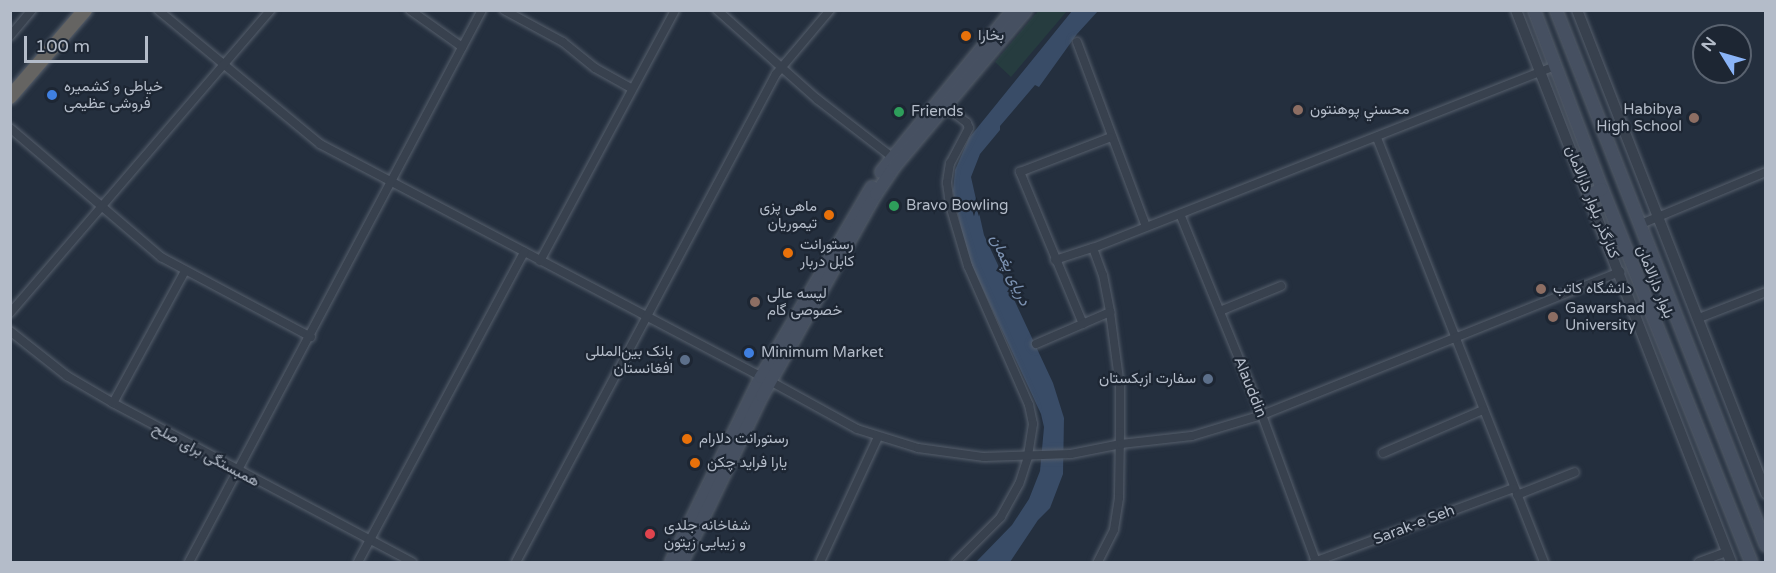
<!DOCTYPE html>
<html>
<head>
<meta charset="utf-8">
<style>
	body { margin:0 }
	#map { position:relative; width:1776px; height:573px; overflow:hidden; background:#242f3e; font-family:"Varela Round",Vazirmatn,sans-serif }
	div>[style] { position:absolute }
	.green>* { inset:0; background:#263c3f }
	.water>* { inset:0; background:#394c67 }
	.roads { filter:drop-shadow(0 0 2px #565f6c) drop-shadow(0 0 2px #565f6c) }
	.minor>* { height:8px; margin:-4px; padding:0 4px; transform-origin:4px; border-radius:4px; background:#38414e }
	.tertiary>* { height:10px; margin:-5px; padding:0 5px; transform-origin:5px; border-radius:5px; background:#38414e }
	.secondary>* { height:12px; margin:-6px; padding:0 6px; transform-origin:6px; border-radius:6px; background:#465061 }
	.trunk>* { height:14px; margin:-7px; padding:0 7px; transform-origin:7px; border-radius:7px; background:#656462 }
	.dots>* { width:16px; height:16px; translate:-50% -50%; box-sizing:border-box; border:3px solid #1d2633; border-radius:50% }
	span { translate:-50% -50%; white-space:nowrap; text-align:center; line-height:1.15; -webkit-text-stroke:4.5px #1d2633; paint-order:stroke }
	.poi-label { font-size:15px; color:#b4bcc9 }
	.left { translate:0 -50%; text-align:left }
	.right { translate:-100% -50%; text-align:right }
	.street-label { font-size:15px; color:#b4bcc9 }
	.water-label { font-size:16px; color:#7c92b1; font-style:italic }
	.frame { position:absolute; inset:0; border:12px solid #b4bcc9; pointer-events:none }
	.north { position:absolute; left:1692px; top:24px; width:60px; height:60px; box-sizing:border-box; background:#1d2633; border:2px solid #59626f; border-radius:50%; rotate:307deg; font-size:16px; font-weight:700; line-height:24px; text-align:center; color:#b4bcc9 }
	.north::after { content:''; display:block; margin:auto; width:21px; height:27px; background:#8ab4f8; clip-path:polygon(50% 0,100% 100%,50% 72%,0 100%) }
	.scale { position:absolute; left:24px; top:36px; width:124px; height:27px; box-sizing:border-box; border:3px solid #b4bcc9; border-top:0; padding-left:8px; font-size:18px; line-height:21px; white-space:nowrap; color:#b4bcc9; -webkit-text-stroke:4px #1d2633; paint-order:stroke }
</style>
</head>
<body>
<div id="map">
	<div class="green">
		<div style="clip-path:polygon(1038px 11px,1067px 11px,1011px 77px,995px 62px)"></div>
	</div>
	<div class="water">
		<div style="clip-path:polygon(1072px 11px,1098px 11px,1077px 34px,1039px 87px,1035px 85px,1000px 126px,1000px 130px,980px 154px,971px 177px,984px 235px,1053px 383px,1064px 418px,1063px 474px,1050px 508px,1038px 520px,1010px 562px,976px 562px,1012px 525px,1029px 499px,1040px 471px,1044px 427px,1041px 414px,967px 255px,953px 191px,955px 170px,969px 138px)"></div>
	</div>
	<div class="roads">
		<div class="minor">
			<div style="left:158px;top:10px;width:210px;rotate:39.6deg"></div>
			<div style="left:320px;top:144px;width:499px;rotate:27.8deg"></div>
			<div style="left:410px;top:10px;width:64px;rotate:35.4deg"></div>
			<div style="left:504px;top:10px;width:67px;rotate:28.5deg"></div>
			<div style="left:563px;top:42px;width:41px;rotate:39.1deg"></div>
			<div style="left:595px;top:68px;width:41px;rotate:29.1deg"></div>
			<div style="left:717px;top:10px;width:134px;rotate:41.7deg"></div>
			<div style="left:817px;top:99px;width:95px;rotate:37.7deg"></div>
			<div style="left:10px;top:36px;width:34px;rotate:-50deg"></div>
			<div style="left:1077px;top:42px;width:197px;rotate:69.5deg"></div>
			<div style="left:946px;top:107px;width:26px;rotate:37deg"></div>
			<div style="left:967px;top:123px;width:5px;rotate:68deg"></div>
			<div style="left:969px;top:128px;width:40px;rotate:118deg"></div>
			<div style="left:950px;top:163px;width:20px;rotate:99deg"></div>
			<div style="left:947px;top:183px;width:22px;rotate:82deg"></div>
			<div style="left:950px;top:205px;width:64px;rotate:73.6deg"></div>
			<div style="left:968px;top:266px;width:152px;rotate:66.3deg"></div>
			<div style="left:1029px;top:405px;width:19px;rotate:78deg"></div>
			<div style="left:1033px;top:424px;width:33px;rotate:99deg"></div>
			<div style="left:1028px;top:457px;width:28px;rotate:108deg"></div>
			<div style="left:1019px;top:484px;width:38px;rotate:119deg"></div>
			<div style="left:1001px;top:517px;width:64px;rotate:135deg"></div>
			<div style="left:10px;top:128px;width:199px;rotate:40.5deg"></div>
			<div style="left:161px;top:257px;width:170px;rotate:28.1deg"></div>
			<div style="left:1377px;top:138px;width:456px;rotate:68.5deg"></div>
			<div style="left:1180px;top:214px;width:217px;rotate:67.8deg"></div>
			<div style="left:1262px;top:415px;width:157px;rotate:69.8deg"></div>
			<div style="left:1641px;top:224px;width:135px;rotate:-22.6deg"></div>
			<div style="left:1093px;top:248px;width:29px;rotate:70deg"></div>
			<div style="left:1103px;top:275px;width:38px;rotate:79deg"></div>
			<div style="left:1110px;top:312px;width:76px;rotate:82.4deg"></div>
			<div style="left:1120px;top:387px;width:45px;rotate:90deg"></div>
			<div style="left:1120px;top:432px;width:66px;rotate:90.9deg"></div>
			<div style="left:1119px;top:498px;width:32px;rotate:99deg"></div>
			<div style="left:1114px;top:530px;width:36px;rotate:117deg"></div>
			<div style="left:1055px;top:260px;width:40px;rotate:-18deg"></div>
			<div style="left:1093px;top:248px;width:497px;rotate:-21.5deg"></div>
			<div style="left:540px;top:261px;width:285px;rotate:-61.7deg"></div>
			<div style="left:1220px;top:311px;width:66px;rotate:-22.3deg"></div>
			<div style="left:10px;top:313px;width:400px;rotate:-49.3deg"></div>
			<div style="left:1699px;top:318px;width:72px;rotate:-21.2deg"></div>
			<div style="left:1083px;top:324px;width:165px;rotate:-112.5deg"></div>
			<div style="left:1020px;top:172px;width:97px;rotate:-21deg"></div>
			<div style="left:10px;top:331px;width:73px;rotate:38.3deg"></div>
			<div style="left:67px;top:376px;width:53px;rotate:30.4deg"></div>
			<div style="left:113px;top:403px;width:339px;rotate:28deg"></div>
			<div style="left:1036px;top:344px;width:81px;rotate:-23.4deg"></div>
			<div style="left:770px;top:381px;width:99px;rotate:28.9deg"></div>
			<div style="left:857px;top:429px;width:64px;rotate:17.3deg"></div>
			<div style="left:918px;top:448px;width:67px;rotate:7.8deg"></div>
			<div style="left:984px;top:457px;width:87px;rotate:-2deg"></div>
			<div style="left:1071px;top:454px;width:51px;rotate:-11.3deg"></div>
			<div style="left:1121px;top:444px;width:71px;rotate:-6.4deg"></div>
			<div style="left:1192px;top:436px;width:73px;rotate:-16.7deg"></div>
			<div style="left:1262px;top:415px;width:386px;rotate:-21.8deg"></div>
			<div style="left:113px;top:403px;width:150px;rotate:-61.4deg"></div>
			<div style="left:1383px;top:453px;width:109px;rotate:-23.3deg"></div>
			<div style="left:1517px;top:495px;width:62px;rotate:-21.6deg"></div>
			<div style="left:189px;top:562px;width:625px;rotate:-62.04deg"></div>
			<div style="left:358px;top:562px;width:352px;rotate:-61.8deg"></div>
			<div style="left:516px;top:562px;width:553px;rotate:-61.95deg"></div>
			<div style="left:776px;top:74px;width:84px;rotate:-49.8deg"></div>
			<div style="left:820px;top:562px;width:138px;rotate:-65.1deg"></div>
			<div style="left:1314px;top:562px;width:213px;rotate:-20.3deg"></div>
			<div style="left:1699px;top:562px;width:30px;rotate:-20deg"></div>
		</div>
		<div class="tertiary">
			<div style="left:1516px;top:10px;width:592px;rotate:68.72deg"></div>
			<div style="left:1577px;top:10px;width:519px;rotate:68.63deg"></div>
		</div>
		<div class="secondary">
			<div style="left:1534px;top:10px;width:191px;rotate:69.2deg"></div>
			<div style="left:1602px;top:189px;width:402px;rotate:68.2deg"></div>
			<div style="left:1556px;top:10px;width:575px;rotate:68.57deg"></div>
			<div style="left:881px;top:172px;width:209px;rotate:-50.8deg"></div>
			<div style="left:1589px;top:195px;width:14px;rotate:-25deg"></div>
			<div style="left:671px;top:562px;width:206px;rotate:-64.1deg"></div>
			<div style="left:761px;top:377px;width:220px;rotate:-59.7deg"></div>
			<div style="left:682px;top:562px;width:184px;rotate:-64.3deg"></div>
			<div style="left:762px;top:396px;width:232px;rotate:-60.6deg"></div>
			<div style="left:876px;top:194px;width:32px;rotate:-56deg"></div>
			<div style="left:894px;top:167px;width:205px;rotate:-49.9deg"></div>
		</div>
		<div class="trunk">
			<div style="left:10px;top:97px;width:115px;rotate:-49.2deg"></div>
		</div>
	</div>
	<div class="dots">
		<div style="left:966px;top:36px;background:#e8710a"></div>
		<div style="left:52px;top:95px;background:#3f7fe0"></div>
		<div style="left:1298px;top:110px;background:#8d6e63"></div>
		<div style="left:899px;top:112px;background:#2e9e5b"></div>
		<div style="left:1694px;top:118px;background:#8d6e63"></div>
		<div style="left:894px;top:206px;background:#2e9e5b"></div>
		<div style="left:829px;top:215px;background:#e8710a"></div>
		<div style="left:788px;top:253px;background:#e8710a"></div>
		<div style="left:1541px;top:289px;background:#8d6e63"></div>
		<div style="left:755px;top:302px;background:#8d6e63"></div>
		<div style="left:1553px;top:317px;background:#8d6e63"></div>
		<div style="left:749px;top:353px;background:#3f7fe0"></div>
		<div style="left:685px;top:360px;background:#5c6f8a"></div>
		<div style="left:1208px;top:379px;background:#5c6f8a"></div>
		<div style="left:687px;top:439px;background:#e8710a"></div>
		<div style="left:695px;top:463px;background:#e8710a"></div>
		<div style="left:650px;top:534px;background:#e0444e"></div>
	</div>
	<div class="poi-label">
		<span class="left" style="left:978px;top:36px">بخارا</span>
		<span class="left" style="left:64px;top:95px">خیاطی و کشمیره<br>فروشی عظیمی</span>
		<span class="right" style="left:1682px;top:118px">Habibya<br>High School</span>
		<span class="left" style="left:1310px;top:110px">محسني پوهنتون</span>
		<span class="left" style="left:911px;top:112px">Friends</span>
		<span class="right" style="left:817px;top:215px">ماهی پزی<br>تیموریان</span>
		<span class="left" style="left:906px;top:206px">Bravo Bowling</span>
		<span class="left" style="left:800px;top:253px">رستورانت<br>کابل دربار</span>
		<span class="left" style="left:1553px;top:289px">دانشگاه کاتب</span>
		<span class="left" style="left:767px;top:302px">لیسه عالی<br>خصوصی گام</span>
		<span class="left" style="left:1565px;top:317px">Gawarshad<br>University</span>
		<span class="right" style="left:673px;top:360px">بانک بین‌المللی<br>افغانستان</span>
		<span class="left" style="left:761px;top:353px">Minimum Market</span>
		<span class="right" style="left:1196px;top:379px">سفارت ازبکستان</span>
		<span class="left" style="left:699px;top:439px">رستورانت دلارام</span>
		<span class="left" style="left:707px;top:463px">یارا فراید چکن</span>
		<span class="left" style="left:664px;top:534px">شفاخانه جلدی<br>و زیبایی زیتون</span>
	</div>
	<div class="street-label">
		<span style="left:1592px;top:202px;rotate:68deg">کنارگذر بلوار دارالامان</span>
		<span style="left:1655px;top:282px;rotate:68deg">بلوار دارالامان</span>
		<span style="left:1250px;top:387px;rotate:68deg">Alauddin</span>
		<span style="left:206px;top:455px;rotate:28deg">همبستگی برای صلح</span>
		<span style="left:1414px;top:525px;rotate:-21deg">Sarak-e Seh</span>
	</div>
	<div class="water-label">
		<span style="left:1010px;top:270px;rotate:66deg">دریای پغمان</span>
	</div>
	<div class="frame"></div>
	<div class="north">N</div>
	<div class="scale">100 m</div>
</div>
</body>
</html>
